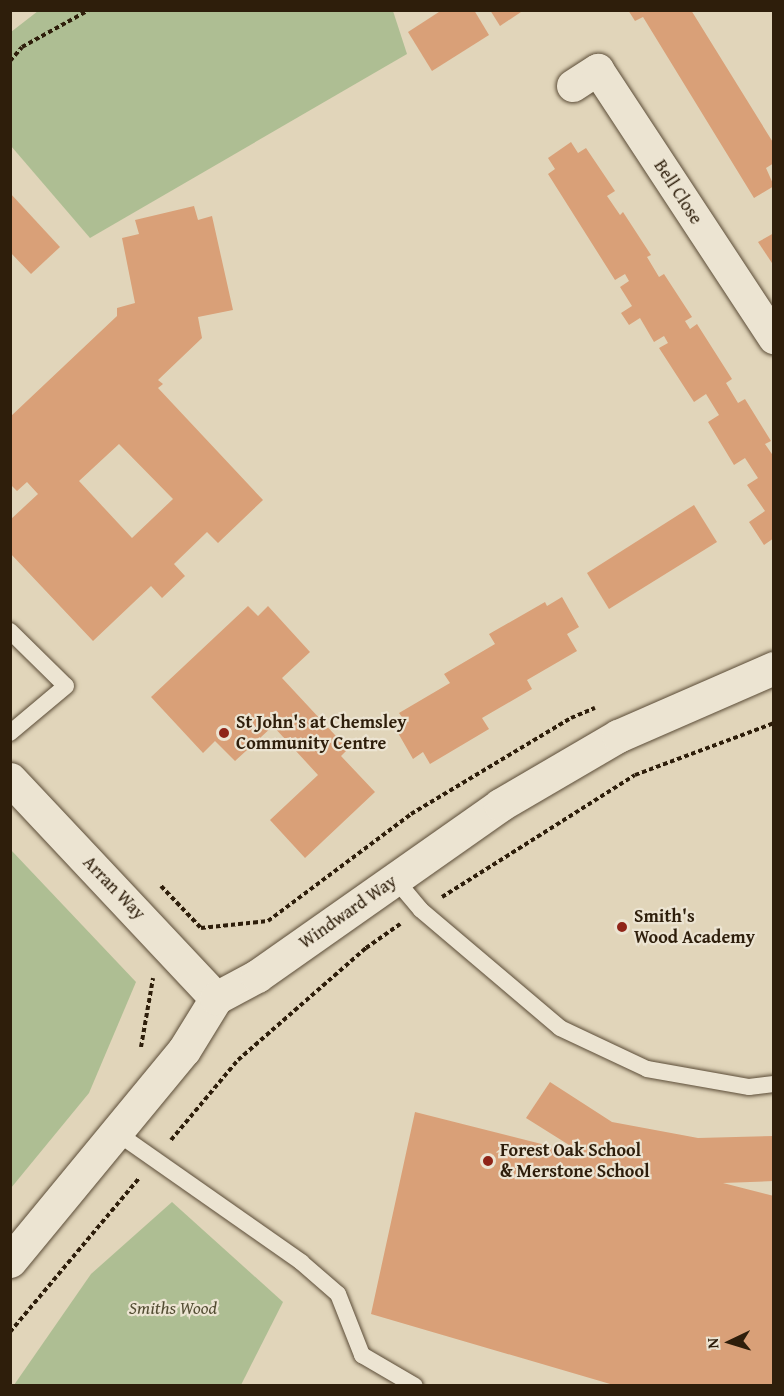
<!DOCTYPE html>
<html>
<head>
<meta charset="utf-8">
<style>
	body { margin:0 }
	#map { position:relative; width:784px; height:1396px; overflow:hidden; background:#e1d5ba; font-family:"Gentium Book Plus",serif }
	div>[style] { position:absolute }
	.green>* { inset:0; background:#aebe93 }
	.building>* { inset:0; background:#d9a078 }
	.path>* { height:4px; margin-top:-2px; transform-origin:0; background:repeating-linear-gradient(90deg,#2e1e0b 0 4.5px,transparent 0 7.5px) }
	.roads { filter:drop-shadow(0 0 2px #5b4c37) drop-shadow(0 0 2px #5b4c37) }
	.lane>* { height:16px; margin:-8px; padding:0 8px; transform-origin:8px; border-radius:8px; background:#ece4d2 }
	.street>* { height:32px; margin:-16px; padding:0 16px; transform-origin:16px; border-radius:16px; background:#ece4d2 }
	.secondary>* { height:33px; margin:-16.5px; padding:0 16.5px; transform-origin:16.5px; border-radius:16.5px; background:#ece4d2 }
	.dots>* { width:16px; height:16px; translate:-50% -50%; box-sizing:border-box; border:3px solid #ece4d2; border-radius:50% }
	span { translate:-50% -50%; white-space:nowrap; text-align:center; line-height:1.15; -webkit-text-stroke:4.5px #ece4d2; paint-order:stroke }
	.street-label { font-size:18px; color:#2e1e0b }
	.poi-label { font-size:18px; color:#2e1e0b; font-weight:700 }
	.left { translate:0 -50%; text-align:left }
	.park-label { font-size:18px; color:#544e34; font-style:italic }
	.frame { position:absolute; inset:0; border:12px solid #2e1e0b; pointer-events:none }
	.north { position:absolute; left:700px; top:1312px; width:60px; height:60px; -webkit-text-stroke:4px #ece4d2; paint-order:stroke; rotate:266deg; font-size:16px; font-weight:700; line-height:24px; text-align:center; color:#2e1e0b }
	.north::after { content:''; display:block; margin:auto; width:21px; height:27px; background:#2e1e0b; clip-path:polygon(50% 0,100% 100%,50% 72%,0 100%) }
</style>
</head>
<body>
<div id="map">
	<div class="green">
		<div style="clip-path:polygon(38px 11px,393px 11px,407px 54px,90px 238px,11px 146px,11px 32px)"></div>
		<div style="clip-path:polygon(11px 850px,136px 982px,89px 1093px,11px 1188px)"></div>
		<div style="clip-path:polygon(172px 1202px,283px 1302px,241px 1385px,14px 1385px,91px 1274px)"></div>
	</div>
	<div class="building">
		<div style="clip-path:polygon(442px 10px,474px 10px,489px 35px,432px 71px,408px 32px)"></div>
		<div style="clip-path:polygon(490px 10px,524px 10px,500px 26px)"></div>
		<div style="clip-path:polygon(628px 10px,691px 10px,774px 144px,774px 163px,766px 168px,774px 186px,754px 198px,643px 17px,635px 21px)"></div>
		<div style="clip-path:polygon(571px 142px,578px 153px,586px 148px,615px 191px,607px 196px,620px 215px,623px 212px,651px 255px,647px 257px,659px 277px,664px 274px,692px 317px,685px 321px,690px 329px,697px 324px,732px 379px,726px 383px,738px 403px,745px 399px,771px 441px,765px 444px,774px 457px,774px 538px,764px 545px,749px 522px,765px 511px,747px 485px,758px 478px,745px 458px,734px 465px,708px 422px,719px 415px,706px 394px,694px 402px,659px 348px,668px 343px,664px 336px,654px 342px,640px 318px,629px 325px,621px 313px,632px 306px,620px 287px,629px 281px,625px 274px,615px 280px,548px 174px,555px 169px,548px 158px)"></div>
		<div style="clip-path:polygon(10px 193px,60px 247px,31px 274px,10px 252px)"></div>
		<div style="clip-path:polygon(evenodd,194px 206px,198px 220px,212px 216px,233px 310px,198px 317px,202px 338px,158px 380px,163px 384px,158px 388px,263px 500px,218px 543px,207px 532px,174px 564px,185px 576px,162px 598px,151px 586px,93px 641px,10px 553px,10px 520px,38px 494px,27px 482px,17px 491px,10px 484px,10px 417px,117px 316px,117px 308px,135px 303px,122px 238px,139px 234px,135px 220px,194px 206px,119px 444px,173px 499px,132px 538px,79px 481px,119px 444px)"></div>
		<div style="clip-path:polygon(774px 233px,774px 266px,758px 242px)"></div>
		<div style="clip-path:polygon(694px 505px,717px 542px,609px 609px,587px 573px)"></div>
		<div style="clip-path:polygon(562px 597px,579px 627px,567px 634px,577px 651px,527px 680px,532px 689px,482px 718px,489px 729px,430px 764px,423px 752px,413px 759px,394px 726px,404px 720px,399px 713px,450px 683px,444px 674px,495px 644px,489px 634px,545px 602px,547px 606px)"></div>
		<div style="clip-path:polygon(248px 606px,258px 616px,268px 606px,310px 652px,282px 678px,348px 749px,341px 756px,375px 792px,305px 858px,270px 820px,318px 775px,273px 726px,235px 761px,215px 741px,203px 753px,151px 697px)"></div>
		<div style="clip-path:polygon(550px 1082px,612px 1122px,698px 1138px,774px 1136px,774px 1181px,723px 1183px,774px 1196px,774px 1386px,617px 1386px,371px 1314px,415px 1112px,585px 1155px,526px 1118px)"></div>
	</div>
	<div class="path">
		<div style="left:10px;top:61px;width:18px;rotate:-49deg"></div>
		<div style="left:22px;top:47px;width:77px;rotate:-28.9deg"></div>
		<div style="left:161px;top:886px;width:58px;rotate:46.4deg"></div>
		<div style="left:201px;top:928px;width:67px;rotate:-6deg"></div>
		<div style="left:268px;top:921px;width:179px;rotate:-36.8deg"></div>
		<div style="left:411px;top:814px;width:187px;rotate:-31deg"></div>
		<div style="left:571px;top:718px;width:26px;rotate:-23deg"></div>
		<div style="left:442px;top:897px;width:228px;rotate:-32.3deg"></div>
		<div style="left:635px;top:775px;width:148px;rotate:-20.5deg"></div>
		<div style="left:141px;top:1047px;width:70px;rotate:-80.1deg"></div>
		<div style="left:171px;top:1140px;width:104px;rotate:-50.1deg"></div>
		<div style="left:238px;top:1060px;width:170px;rotate:-41.2deg"></div>
		<div style="left:366px;top:948px;width:42px;rotate:-35.2deg"></div>
		<div style="left:10px;top:1332px;width:201px;rotate:-50deg"></div>
	</div>
	<div class="roads">
		<div class="lane">
			<div style="left:10px;top:631px;width:78px;rotate:44.5deg"></div>
			<div style="left:66px;top:686px;width:73px;rotate:140deg"></div>
			<div style="left:395px;top:879px;width:40px;rotate:50deg"></div>
			<div style="left:421px;top:910px;width:182px;rotate:40.3deg"></div>
			<div style="left:560px;top:1028px;width:96px;rotate:25.2deg"></div>
			<div style="left:647px;top:1069px;width:104px;rotate:10deg"></div>
			<div style="left:749px;top:1087px;width:25px;rotate:-7deg"></div>
			<div style="left:117px;top:1133px;width:225px;rotate:35deg"></div>
			<div style="left:301px;top:1262px;width:49px;rotate:40.9deg"></div>
			<div style="left:338px;top:1294px;width:66px;rotate:68.5deg"></div>
			<div style="left:362px;top:1355px;width:61px;rotate:30.3deg"></div>
		</div>
		<div class="street">
			<div style="left:573px;top:86px;width:30px;rotate:-33deg"></div>
			<div style="left:598px;top:70px;width:321px;rotate:56.7deg"></div>
		</div>
		<div class="secondary">
			<div style="left:10px;top:779px;width:301px;rotate:46.8deg"></div>
			<div style="left:10px;top:1261px;width:273px;rotate:-50.5deg"></div>
			<div style="left:184px;top:1050px;width:61px;rotate:-58.4deg"></div>
			<div style="left:216px;top:998px;width:47px;rotate:-28.2deg"></div>
			<div style="left:257px;top:976px;width:297px;rotate:-35.1deg"></div>
			<div style="left:500px;top:805px;width:137px;rotate:-30.3deg"></div>
			<div style="left:618px;top:736px;width:170px;rotate:-23.6deg"></div>
		</div>
	</div>
	<div class="dots">
		<div style="left:224px;top:733px;background:#8f2418"></div>
		<div style="left:622px;top:927px;background:#8f2418"></div>
		<div style="left:488px;top:1161px;background:#8f2418"></div>
	</div>
	<div class="street-label">
		<span style="left:678px;top:192px;rotate:57deg">Bell Close</span>
		<span style="left:114px;top:888px;rotate:46deg">Arran Way</span>
		<span style="left:348px;top:912px;rotate:-35deg">Windward Way</span>
	</div>
	<div class="poi-label">
		<span class="left" style="left:236px;top:733px">St John's at Chemsley<br>Community Centre</span>
		<span class="left" style="left:634px;top:927px">Smith's<br>Wood Academy</span>
		<span class="left" style="left:500px;top:1161px">Forest Oak School<br>&amp; Merstone School</span>
	</div>
	<div class="park-label">
		<span style="left:173px;top:1308px">Smiths Wood</span>
	</div>
	<div class="frame"></div>
	<div class="north">N</div>
</div>
</body>
</html>
